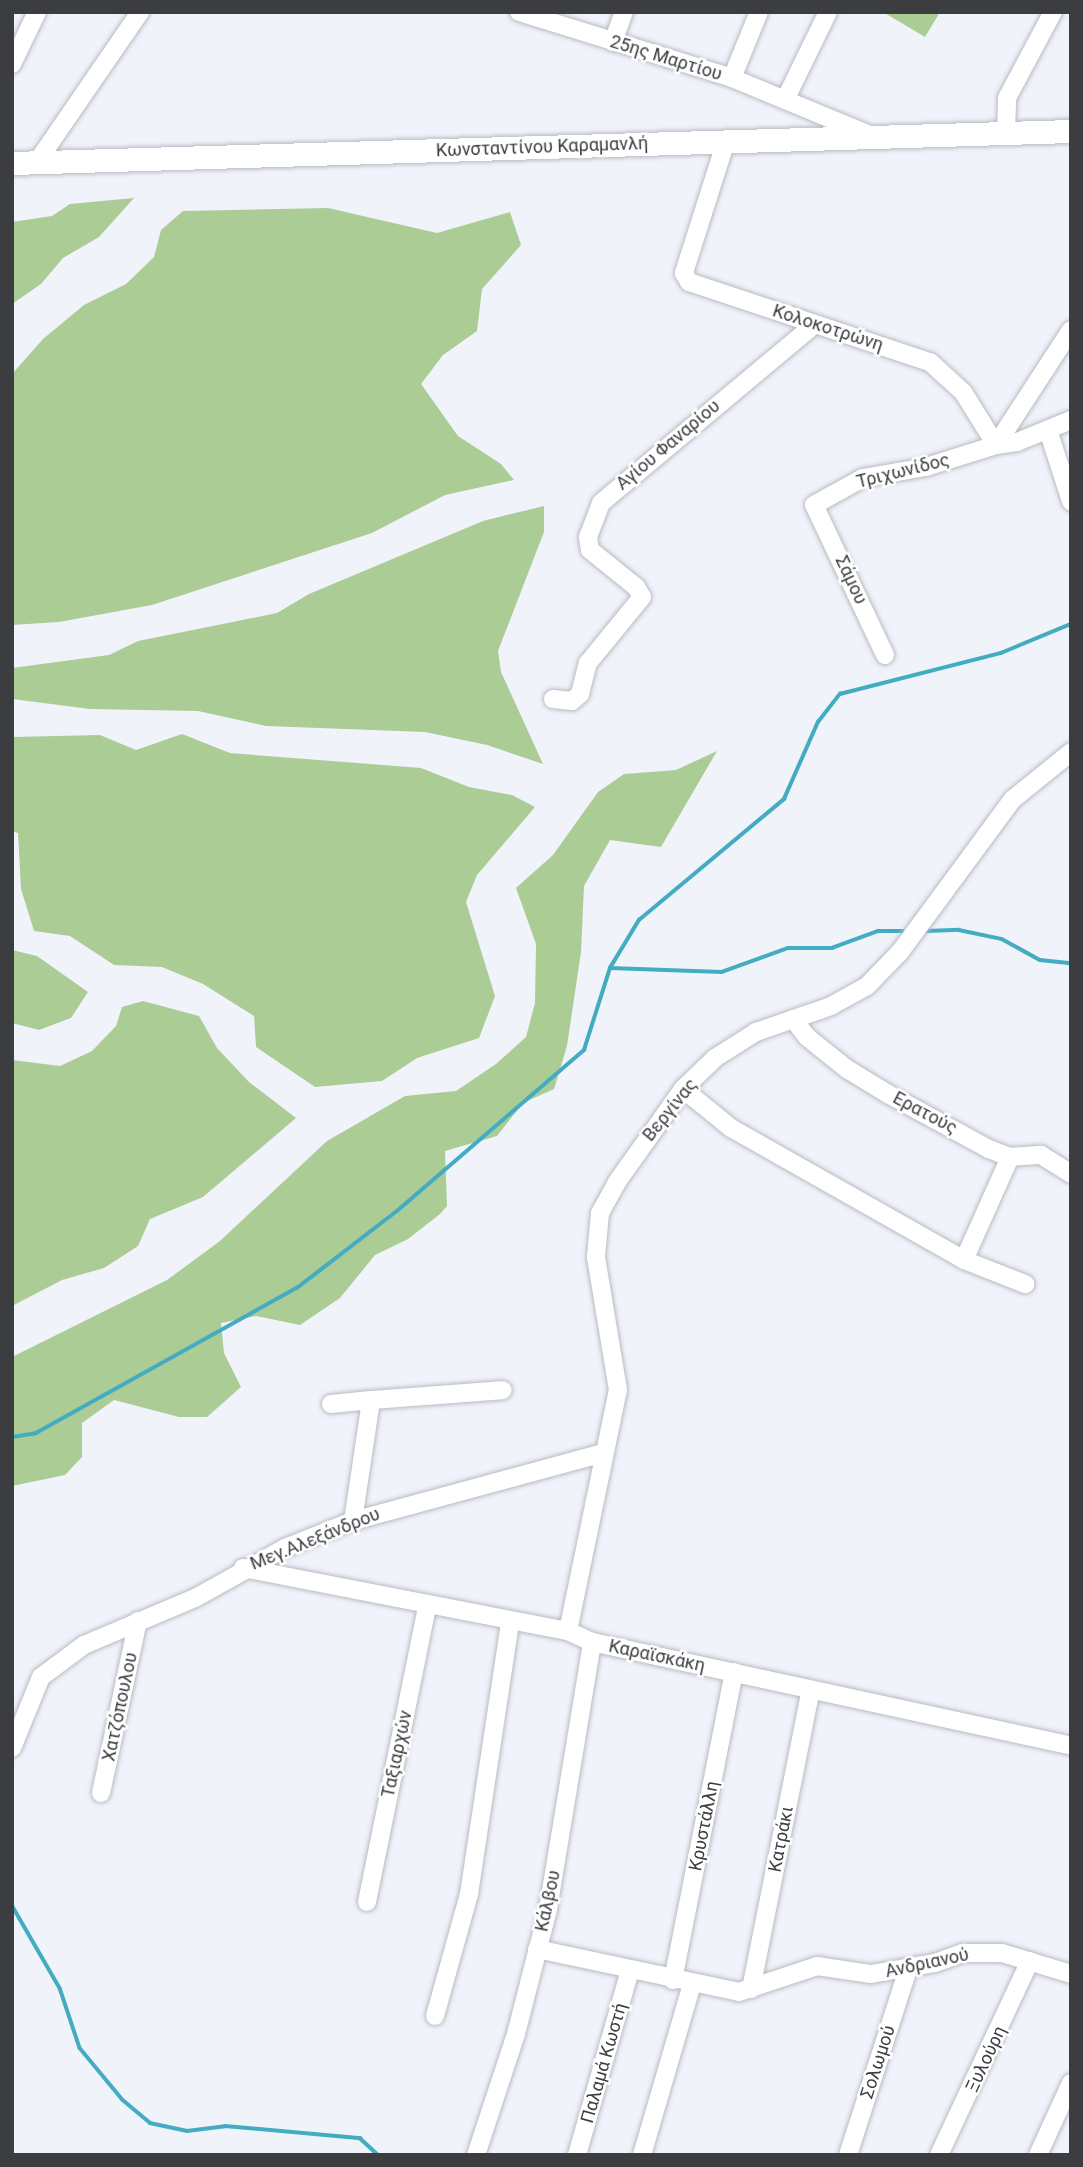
<!DOCTYPE html>
<html>
<head>
<meta charset="utf-8">
<style>
	body { margin:0 }
	#map { position:relative; width:1083px; height:2167px; overflow:hidden; background:#f1f3fb; font-family:Roboto,sans-serif }
	div>[style] { position:absolute }
	.green>* { inset:0; background:#accc96 }
	.stream>* { height:3.5px; margin:-1.75px; padding:0 1.75px; transform-origin:1.75px; border-radius:1.75px; background:#43acc1 }
	.roads { filter:drop-shadow(0 0 2px #b8bbc2) drop-shadow(0 0 2px #b8bbc2) }
	.minor>* { height:18px; margin:-9px; padding:0 9px; transform-origin:9px; border-radius:9px; background:#fff }
	.major>* { height:23px; margin:-11.5px; padding:0 11.5px; transform-origin:11.5px; border-radius:11.5px; background:#fff }
	span { translate:-50% -50%; white-space:nowrap; text-align:center; line-height:1.15; -webkit-text-stroke:5px #fff; paint-order:stroke }
	.street-label { font-size:18px; color:#3c3d40 }
	.frame { position:absolute; inset:0; border:14px solid #3c3d40; pointer-events:none }
</style>
</head>
<body>
<div id="map">
	<div class="green">
		<div style="clip-path:polygon(883px 12px,940px 12px,925px 37px)"></div>
		<div style="clip-path:polygon(134px 198px,99px 237px,63px 258px,41px 284px,12px 304px,12px 222px,52px 216px,70px 204px)"></div>
		<div style="clip-path:polygon(328px 208px,437px 233px,510px 212px,521px 245px,482px 289px,477px 331px,443px 355px,421px 384px,458px 436px,501px 464px,514px 480px,445px 495px,372px 533px,152px 605px,59px 622px,12px 625px,12px 374px,43px 339px,84px 305px,126px 284px,154px 257px,161px 230px,183px 211px)"></div>
		<div style="clip-path:polygon(544px 506px,544px 532px,498px 651px,501px 672px,543px 764px,487px 745px,425px 732px,266px 726px,198px 711px,90px 709px,12px 699px,12px 668px,109px 655px,138px 641px,277px 613px,309px 594px,483px 521px)"></div>
		<div style="clip-path:polygon(182px 734px,230px 753px,421px 768px,469px 787px,512px 795px,535px 807px,477px 875px,466px 902px,495px 996px,479px 1038px,417px 1058px,382px 1081px,315px 1087px,256px 1047px,254px 1016px,203px 984px,162px 967px,114px 965px,70px 936px,34px 931px,21px 889px,18px 833px,12px 831px,12px 737px,100px 735px,136px 750px)"></div>
		<div style="clip-path:polygon(717px 751px,661px 847px,610px 840px,584px 886px,581px 952px,567px 1046px,554px 1089px,523px 1103px,497px 1136px,445px 1151px,447px 1206px,440px 1214px,408px 1239px,375px 1255px,340px 1298px,300px 1325px,256px 1316px,221px 1323px,224px 1353px,241px 1387px,207px 1417px,179px 1417px,114px 1400px,82px 1423px,82px 1457px,65px 1475px,12px 1486px,12px 1357px,167px 1280px,220px 1241px,327px 1141px,405px 1096px,456px 1091px,496px 1064px,526px 1037px,535px 1003px,536px 944px,516px 888px,553px 855px,598px 792px,624px 774px,676px 770px)"></div>
		<div style="clip-path:polygon(12px 950px,37px 956px,88px 992px,71px 1018px,39px 1030px,12px 1023px)"></div>
		<div style="clip-path:polygon(143px 1001px,199px 1016px,217px 1048px,249px 1082px,296px 1118px,203px 1197px,150px 1219px,138px 1246px,104px 1268px,62px 1280px,12px 1306px,12px 1060px,60px 1066px,92px 1051px,116px 1026px,122px 1007px)"></div>
	</div>
	<div class="stream">
		<div style="left:927px;top:931px;width:32px;rotate:-2deg"></div>
		<div style="left:959px;top:930px;width:44px;rotate:11.8deg"></div>
		<div style="left:1002px;top:939px;width:43px;rotate:28.9deg"></div>
		<div style="left:1040px;top:960px;width:31px;rotate:6deg"></div>
		<div style="left:610px;top:968px;width:112px;rotate:2deg"></div>
		<div style="left:722px;top:972px;width:70px;rotate:-20deg"></div>
		<div style="left:788px;top:948px;width:44px"></div>
		<div style="left:832px;top:948px;width:49px;rotate:-20.3deg"></div>
		<div style="left:878px;top:931px;width:25px"></div>
		<div style="left:12px;top:1437px;width:24px;rotate:-9deg"></div>
		<div style="left:36px;top:1433px;width:299px;rotate:-29.1deg"></div>
		<div style="left:297px;top:1288px;width:126px;rotate:-37.6deg"></div>
		<div style="left:397px;top:1211px;width:247px;rotate:-40.7deg"></div>
		<div style="left:584px;top:1050px;width:86px;rotate:-72.4deg"></div>
		<div style="left:610px;top:968px;width:56px;rotate:-58.9deg"></div>
		<div style="left:639px;top:920px;width:189px;rotate:-39.8deg"></div>
		<div style="left:784px;top:799px;width:84px;rotate:-66.2deg"></div>
		<div style="left:818px;top:722px;width:36px;rotate:-52deg"></div>
		<div style="left:840px;top:694px;width:166px;rotate:-14.3deg"></div>
		<div style="left:1001px;top:653px;width:76px;rotate:-22.5deg"></div>
		<div style="left:12px;top:1905px;width:96px;rotate:60deg"></div>
		<div style="left:60px;top:1988px;width:63px;rotate:71.6deg"></div>
		<div style="left:80px;top:2048px;width:67px;rotate:50.4deg"></div>
		<div style="left:123px;top:2100px;width:35px;rotate:40deg"></div>
		<div style="left:150px;top:2123px;width:38px;rotate:12deg"></div>
		<div style="left:187px;top:2131px;width:38px;rotate:-7deg"></div>
		<div style="left:225px;top:2126px;width:136px;rotate:5.1deg"></div>
		<div style="left:360px;top:2138px;width:25px;rotate:43deg"></div>
	</div>
	<div class="roads">
		<div class="minor">
			<div style="left:519px;top:12px;width:223px;rotate:17.2deg"></div>
			<div style="left:732px;top:78px;width:152px;rotate:22.5deg"></div>
			<div style="left:613px;top:42px;width:32px;rotate:-70deg"></div>
			<div style="left:12px;top:64px;width:58px;rotate:-64.3deg"></div>
			<div style="left:732px;top:78px;width:71px;rotate:-67.8deg"></div>
			<div style="left:786px;top:98px;width:96px;rotate:-64deg"></div>
			<div style="left:1006px;top:132px;width:34px;rotate:-88deg"></div>
			<div style="left:1007px;top:98px;width:98px;rotate:-61.9deg"></div>
			<div style="left:726px;top:141px;width:139px;rotate:107.7deg"></div>
			<div style="left:684px;top:273px;width:10px;rotate:61deg"></div>
			<div style="left:689px;top:282px;width:254px;rotate:18.4deg"></div>
			<div style="left:930px;top:362px;width:45px;rotate:42.3deg"></div>
			<div style="left:963px;top:392px;width:62px;rotate:58.1deg"></div>
			<div style="left:996px;top:445px;width:21px;rotate:-8deg"></div>
			<div style="left:1017px;top:442px;width:58px;rotate:-22.2deg"></div>
			<div style="left:37px;top:162px;width:182px;rotate:-55.5deg"></div>
			<div style="left:1048px;top:430px;width:75px;rotate:72.1deg"></div>
			<div style="left:885px;top:655px;width:166px;rotate:-115.3deg"></div>
			<div style="left:814px;top:505px;width:56px;rotate:-28.9deg"></div>
			<div style="left:863px;top:478px;width:64px;rotate:-9.9deg"></div>
			<div style="left:926px;top:467px;width:73px;rotate:-17.4deg"></div>
			<div style="left:996px;top:445px;width:137px;rotate:-56.9deg"></div>
			<div style="left:553px;top:699px;width:19px;rotate:6deg"></div>
			<div style="left:572px;top:701px;width:11px;rotate:-41deg"></div>
			<div style="left:580px;top:694px;width:32px;rotate:-76deg"></div>
			<div style="left:588px;top:663px;width:85px;rotate:-50.7deg"></div>
			<div style="left:642px;top:597px;width:12px;rotate:-121deg"></div>
			<div style="left:636px;top:587px;width:59px;rotate:-141.2deg"></div>
			<div style="left:590px;top:550px;width:13px;rotate:-99deg"></div>
			<div style="left:588px;top:537px;width:36px;rotate:-69deg"></div>
			<div style="left:601px;top:503px;width:278px;rotate:-39.9deg"></div>
			<div style="left:793px;top:1019px;width:23px;rotate:52deg"></div>
			<div style="left:807px;top:1037px;width:51px;rotate:38.7deg"></div>
			<div style="left:847px;top:1069px;width:48px;rotate:31.4deg"></div>
			<div style="left:888px;top:1094px;width:115px;rotate:28.6deg"></div>
			<div style="left:989px;top:1149px;width:22px;rotate:21deg"></div>
			<div style="left:1010px;top:1157px;width:31px;rotate:-4deg"></div>
			<div style="left:1041px;top:1155px;width:36px;rotate:32deg"></div>
			<div style="left:683px;top:1089px;width:62px;rotate:39.1deg"></div>
			<div style="left:731px;top:1128px;width:268px;rotate:29.5deg"></div>
			<div style="left:964px;top:1260px;width:113px;rotate:-65.9deg"></div>
			<div style="left:964px;top:1260px;width:66px;rotate:21.5deg"></div>
			<div style="left:331px;top:1404px;width:40px;rotate:-5.7deg"></div>
			<div style="left:353px;top:1521px;width:122px;rotate:-81.5deg"></div>
			<div style="left:371px;top:1400px;width:132px;rotate:-4.3deg"></div>
			<div style="left:243px;top:1568px;width:331px;rotate:11deg"></div>
			<div style="left:568px;top:1631px;width:26px;rotate:25deg"></div>
			<div style="left:592px;top:1642px;width:490px;rotate:12.2deg"></div>
			<div style="left:568px;top:1631px;width:246px;rotate:-78.3deg"></div>
			<div style="left:618px;top:1390px;width:135px;rotate:-99.4deg"></div>
			<div style="left:596px;top:1257px;width:44px;rotate:-84.8deg"></div>
			<div style="left:600px;top:1213px;width:35px;rotate:-61deg"></div>
			<div style="left:617px;top:1182px;width:114px;rotate:-54.6deg"></div>
			<div style="left:683px;top:1089px;width:45px;rotate:-44.1deg"></div>
			<div style="left:715px;top:1058px;width:49px;rotate:-32.4deg"></div>
			<div style="left:756px;top:1032px;width:79px;rotate:-19.1deg"></div>
			<div style="left:831px;top:1006px;width:41px;rotate:-29.1deg"></div>
			<div style="left:867px;top:986px;width:47px;rotate:-45.9deg"></div>
			<div style="left:900px;top:952px;width:190px;rotate:-53.6deg"></div>
			<div style="left:1013px;top:799px;width:75px;rotate:-39deg"></div>
			<div style="left:12px;top:1748px;width:77px;rotate:-67.8deg"></div>
			<div style="left:41px;top:1677px;width:54px;rotate:-36.7deg"></div>
			<div style="left:84px;top:1645px;width:123px;rotate:-23deg"></div>
			<div style="left:197px;top:1597px;width:101px;rotate:-29.1deg"></div>
			<div style="left:285px;top:1548px;width:73px;rotate:-21.7deg"></div>
			<div style="left:353px;top:1521px;width:260px;rotate:-15.2deg"></div>
			<div style="left:101px;top:1793px;width:176px;rotate:-77.9deg"></div>
			<div style="left:367px;top:1902px;width:301px;rotate:-78.5deg"></div>
			<div style="left:537px;top:1949px;width:207px;rotate:12deg"></div>
			<div style="left:739px;top:1992px;width:82px;rotate:-18.4deg"></div>
			<div style="left:817px;top:1966px;width:55px;rotate:8.4deg"></div>
			<div style="left:871px;top:1974px;width:65px;rotate:-9.8deg"></div>
			<div style="left:935px;top:1963px;width:30px;rotate:-20deg"></div>
			<div style="left:963px;top:1953px;width:39px"></div>
			<div style="left:1002px;top:1953px;width:72px;rotate:16.9deg"></div>
			<div style="left:673px;top:1980px;width:314px;rotate:-78.8deg"></div>
			<div style="left:751px;top:1989px;width:305px;rotate:-78.7deg"></div>
			<div style="left:435px;top:2016px;width:127px;rotate:-74.4deg"></div>
			<div style="left:469px;top:1894px;width:275px;rotate:-81.4deg"></div>
			<div style="left:476px;top:2155px;width:127px;rotate:-71.7deg"></div>
			<div style="left:516px;top:2034px;width:129px;rotate:-75.6deg"></div>
			<div style="left:548px;top:1909px;width:271px;rotate:-80.6deg"></div>
			<div style="left:577px;top:2155px;width:192px;rotate:-74deg"></div>
			<div style="left:642px;top:2155px;width:178px;rotate:-73.7deg"></div>
			<div style="left:848px;top:2155px;width:195px;rotate:-72.1deg"></div>
			<div style="left:939px;top:2155px;width:214px;rotate:-64.9deg"></div>
			<div style="left:1038px;top:2155px;width:79px;rotate:-65.4deg"></div>
		</div>
		<div class="major">
			<div style="left:12px;top:163px;width:1059px;rotate:-1.73deg"></div>
		</div>
	</div>
	<div class="street-label">
		<span style="left:666px;top:58px;rotate:17deg">25ης Μαρτίου</span>
		<span style="left:542px;top:147px;rotate:-2deg">Κωνσταντίνου Καραμανλή</span>
		<span style="left:828px;top:328px;rotate:18deg">Κολοκοτρώνη</span>
		<span style="left:668px;top:445px;rotate:-40deg">Αγίου Φαναρίου</span>
		<span style="left:903px;top:471px;rotate:-14deg">Τριχωνίδος</span>
		<span style="left:851px;top:580px;rotate:65deg">Σάμου</span>
		<span style="left:670px;top:1110px;rotate:-51deg">Βεργίνας</span>
		<span style="left:925px;top:1113px;rotate:28deg">Ερατούς</span>
		<span style="left:315px;top:1539px;rotate:-22deg">Μεγ.Αλεξάνδρου</span>
		<span style="left:657px;top:1656px;rotate:12deg">Καραϊσκάκη</span>
		<span style="left:120px;top:1707px;rotate:-78deg">Χατζόπουλου</span>
		<span style="left:397px;top:1754px;rotate:-78deg">Ταξιαρχών</span>
		<span style="left:704px;top:1826px;rotate:-79deg">Κρυστάλλη</span>
		<span style="left:781px;top:1839px;rotate:-79deg">Κατράκι</span>
		<span style="left:548px;top:1901px;rotate:-78deg">Κάλβου</span>
		<span style="left:927px;top:1963px;rotate:-12deg">Ανδριανού</span>
		<span style="left:986px;top:2059px;rotate:-65deg">Ξυλούρη</span>
		<span style="left:878px;top:2062px;rotate:-72deg">Σολωμού</span>
		<span style="left:604px;top:2063px;rotate:-74deg">Παλαμά Κωστή</span>
	</div>
	<div class="frame"></div>
</div>
</body>
</html>
